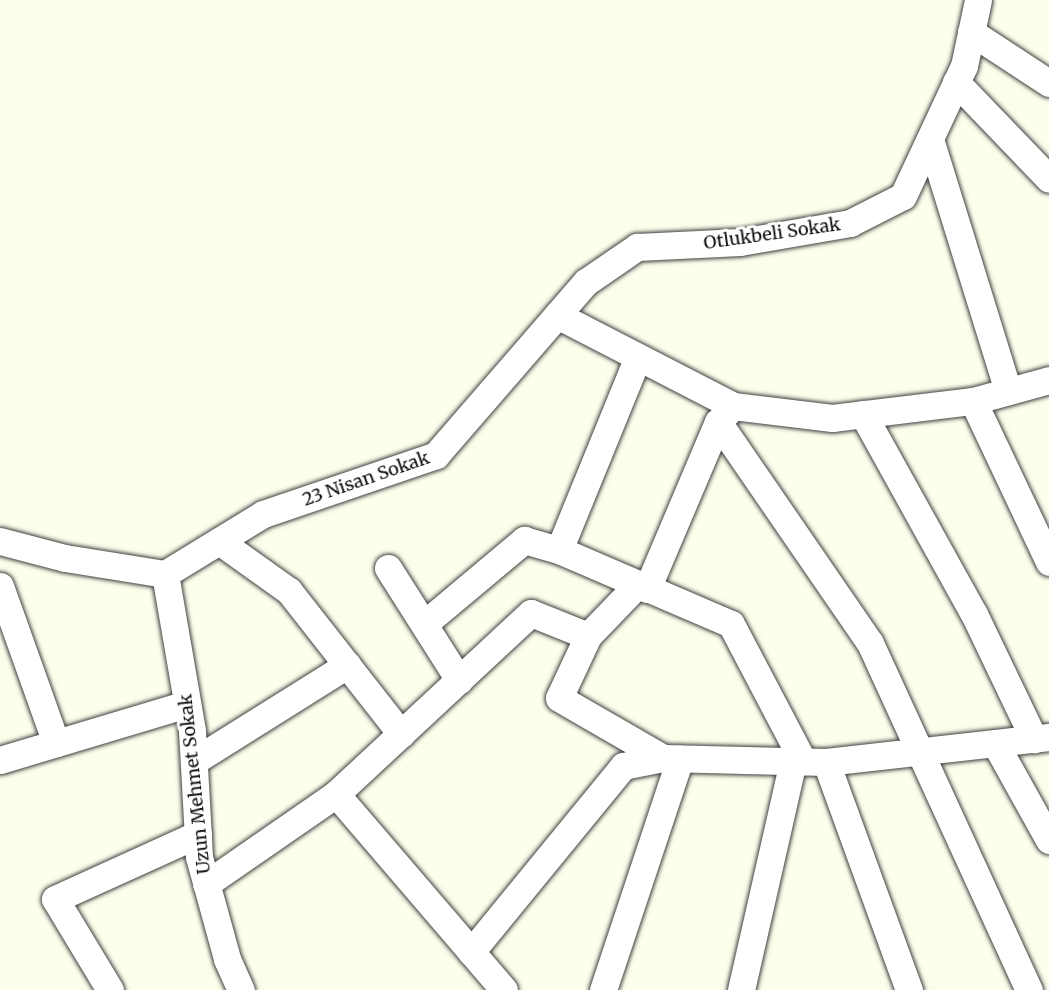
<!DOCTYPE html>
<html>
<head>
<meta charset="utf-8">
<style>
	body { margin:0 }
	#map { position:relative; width:1049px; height:990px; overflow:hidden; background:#fdffec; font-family:Merriweather,serif }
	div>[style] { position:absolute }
	.roads { filter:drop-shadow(0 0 2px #404040) drop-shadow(0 0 2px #404040) }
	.minor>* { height:27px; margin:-13.5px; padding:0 13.5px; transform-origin:13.5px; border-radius:13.5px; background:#fff }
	span { translate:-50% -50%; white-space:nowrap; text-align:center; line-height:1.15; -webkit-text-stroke:6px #fff; paint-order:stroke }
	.street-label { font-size:18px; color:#0d0d0d }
</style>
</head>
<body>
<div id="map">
	<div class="roads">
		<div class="minor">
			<div style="left:971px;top:32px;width:93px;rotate:33.2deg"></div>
			<div style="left:956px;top:82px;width:134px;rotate:46.2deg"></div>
			<div style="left:930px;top:139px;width:264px;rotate:72.8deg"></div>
			<div style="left:557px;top:315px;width:198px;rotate:27.3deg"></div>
			<div style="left:733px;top:406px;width:100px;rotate:6.9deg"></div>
			<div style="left:832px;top:418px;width:142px;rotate:-6.9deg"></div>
			<div style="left:973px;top:401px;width:79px;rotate:-15.4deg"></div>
			<div style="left:637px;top:359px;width:206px;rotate:112.2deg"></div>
			<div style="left:559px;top:550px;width:187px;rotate:23.3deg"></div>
			<div style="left:731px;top:624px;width:155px;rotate:62.3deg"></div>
			<div style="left:973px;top:401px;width:178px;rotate:64.7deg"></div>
			<div style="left:733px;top:406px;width:22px;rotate:133deg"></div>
			<div style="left:718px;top:422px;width:268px;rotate:55.5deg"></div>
			<div style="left:870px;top:643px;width:382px;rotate:65.4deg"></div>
			<div style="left:863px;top:414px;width:229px;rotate:61deg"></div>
			<div style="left:974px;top:614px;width:139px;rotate:64.4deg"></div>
			<div style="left:0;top:541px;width:67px;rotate:14.7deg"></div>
			<div style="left:65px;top:558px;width:101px;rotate:9.1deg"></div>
			<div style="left:219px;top:541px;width:86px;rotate:35.5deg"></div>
			<div style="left:289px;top:591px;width:182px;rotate:51.9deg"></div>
			<div style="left:388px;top:568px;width:133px;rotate:57.6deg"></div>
			<div style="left:165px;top:574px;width:115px;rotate:-31.5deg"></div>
			<div style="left:263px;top:514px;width:183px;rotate:-18.8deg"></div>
			<div style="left:436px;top:455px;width:229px;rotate:-49.1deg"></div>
			<div style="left:586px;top:282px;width:62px;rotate:-34.5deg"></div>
			<div style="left:637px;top:247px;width:103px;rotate:-2.8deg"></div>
			<div style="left:740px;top:242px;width:112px;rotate:-9.8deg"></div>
			<div style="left:850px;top:223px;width:59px;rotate:-27deg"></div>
			<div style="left:903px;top:196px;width:144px;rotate:-64.9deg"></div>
			<div style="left:964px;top:66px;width:67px;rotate:-78deg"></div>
			<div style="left:165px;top:574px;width:159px;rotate:80.2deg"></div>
			<div style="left:192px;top:731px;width:126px;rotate:86.8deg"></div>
			<div style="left:199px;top:857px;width:106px;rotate:74.6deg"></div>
			<div style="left:227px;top:959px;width:34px;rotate:66deg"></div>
			<div style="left:637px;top:585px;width:71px;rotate:133.9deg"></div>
			<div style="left:588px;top:636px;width:68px;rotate:115.1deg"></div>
			<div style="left:559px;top:698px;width:120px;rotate:30deg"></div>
			<div style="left:0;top:586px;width:167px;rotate:70.4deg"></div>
			<div style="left:647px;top:589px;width:181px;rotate:-67deg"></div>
			<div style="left:424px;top:624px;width:131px;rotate:-40deg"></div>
			<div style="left:524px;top:540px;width:36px;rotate:16deg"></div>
			<div style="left:995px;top:743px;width:111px;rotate:60.9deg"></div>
			<div style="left:0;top:760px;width:195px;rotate:-16.7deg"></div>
			<div style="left:194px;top:761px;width:181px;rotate:-32.1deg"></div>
			<div style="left:826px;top:762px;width:243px;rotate:70deg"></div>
			<div style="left:336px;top:794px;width:258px;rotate:49.4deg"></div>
			<div style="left:206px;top:884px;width:158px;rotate:-34.7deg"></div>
			<div style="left:336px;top:794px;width:266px;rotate:-42.9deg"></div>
			<div style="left:531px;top:613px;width:61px;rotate:22deg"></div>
			<div style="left:471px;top:952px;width:240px;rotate:-50.7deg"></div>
			<div style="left:623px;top:766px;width:41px;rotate:-11.3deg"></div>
			<div style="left:663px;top:758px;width:163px;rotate:1.4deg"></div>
			<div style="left:826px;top:762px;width:224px;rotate:-6.4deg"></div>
			<div style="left:110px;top:990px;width:106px;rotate:-121.1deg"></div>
			<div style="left:55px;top:899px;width:157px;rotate:-24.4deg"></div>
			<div style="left:603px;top:990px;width:244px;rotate:-71.6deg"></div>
			<div style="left:741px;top:990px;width:235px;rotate:-77.2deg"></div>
		</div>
	</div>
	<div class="street-label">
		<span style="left:772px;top:234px;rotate:-8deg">Otlukbeli Sokak</span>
		<span style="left:366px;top:479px;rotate:-19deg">23 Nisan Sokak</span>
		<span style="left:195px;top:784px;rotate:-96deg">Uzun Mehmet Sokak</span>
	</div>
</div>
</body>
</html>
